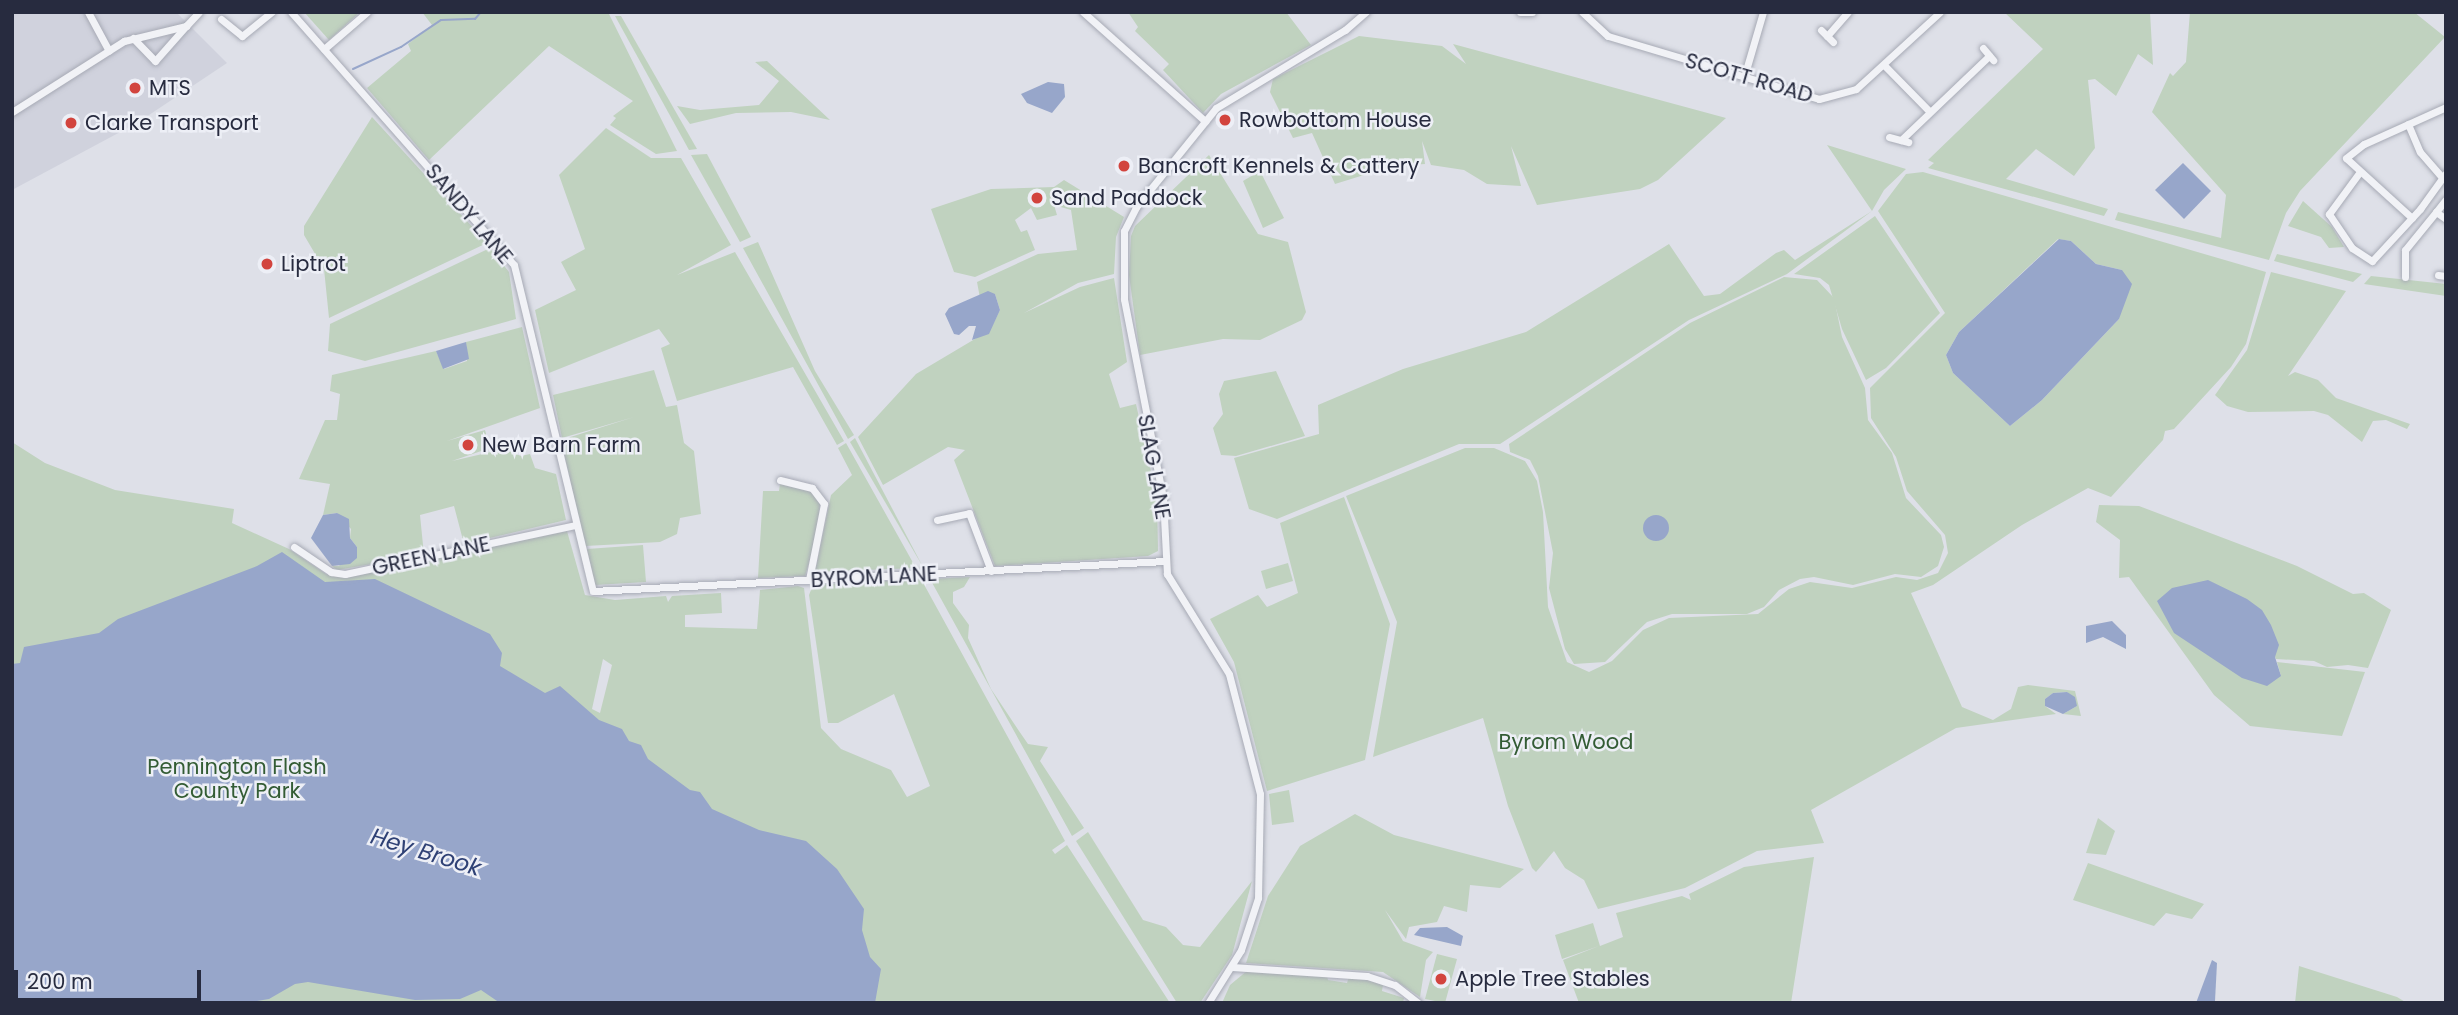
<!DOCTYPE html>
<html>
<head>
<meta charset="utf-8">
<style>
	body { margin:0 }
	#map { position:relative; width:2458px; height:1015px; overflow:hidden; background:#dee0e8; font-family:Poppins,sans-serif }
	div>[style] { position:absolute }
	.built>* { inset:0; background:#d0d2dd }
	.green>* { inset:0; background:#c0d2bf }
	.water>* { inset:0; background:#97a6ca }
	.round { border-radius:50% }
	.stream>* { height:2px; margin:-1px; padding:0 1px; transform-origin:1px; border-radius:1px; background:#97a6ca }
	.roads { filter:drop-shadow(0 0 2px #a7aab5) drop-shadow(0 0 2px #a7aab5) }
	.minor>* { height:7px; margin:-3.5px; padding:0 3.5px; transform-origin:3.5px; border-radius:3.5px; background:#f1f2f6 }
	.dots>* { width:19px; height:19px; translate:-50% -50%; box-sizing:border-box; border:4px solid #edeff6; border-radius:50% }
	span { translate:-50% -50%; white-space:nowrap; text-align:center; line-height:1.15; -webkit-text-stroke:5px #edeff6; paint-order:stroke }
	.street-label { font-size:21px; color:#272b3f }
	.poi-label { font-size:21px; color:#272b3f }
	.left { translate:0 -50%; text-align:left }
	.park-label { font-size:21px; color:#335c34 }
	.water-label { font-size:23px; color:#2f4175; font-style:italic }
	.frame { position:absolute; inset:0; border:14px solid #272b3f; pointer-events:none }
	.scale { position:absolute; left:14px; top:970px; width:187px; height:32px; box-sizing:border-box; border:4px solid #272b3f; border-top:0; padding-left:9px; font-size:21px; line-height:24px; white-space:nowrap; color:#272b3f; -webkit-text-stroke:5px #edeff6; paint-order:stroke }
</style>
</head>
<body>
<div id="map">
	<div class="built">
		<div style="clip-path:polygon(12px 12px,176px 12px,227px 63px,137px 123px,12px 190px)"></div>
	</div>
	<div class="green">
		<div style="clip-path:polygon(304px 12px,360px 12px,329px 40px)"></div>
		<div style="clip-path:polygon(422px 12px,609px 14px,677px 151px,656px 154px,610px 125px,616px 118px,613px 116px,633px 101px,549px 46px,429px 160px,367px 88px,411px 51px,408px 44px,432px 25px)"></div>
		<div style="clip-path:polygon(1128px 12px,1286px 12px,1311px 45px,1221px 94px,1203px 113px,1163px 70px,1169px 64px,1135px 31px,1138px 27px)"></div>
		<div style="clip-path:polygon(2004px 12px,2150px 12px,2153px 65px,2138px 54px,2116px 96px,2095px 79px,2088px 80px,2095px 148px,2074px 176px,2036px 149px,2006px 179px,2108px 209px,2104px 216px,1928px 168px,1934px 163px,1928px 160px,2043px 49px)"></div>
		<div style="clip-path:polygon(2190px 12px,2414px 12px,2445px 37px,2300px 191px,2286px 213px,2269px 260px,2115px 220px,2118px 212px,2221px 238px,2226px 195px,2152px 112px,2170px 73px,2173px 76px,2186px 62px)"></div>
		<div style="clip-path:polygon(615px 16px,621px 16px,697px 149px,689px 150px)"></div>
		<div style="clip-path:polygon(1359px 36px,1442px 46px,1466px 64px,1453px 44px,1726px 118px,1658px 180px,1640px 189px,1537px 205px,1511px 146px,1521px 186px,1487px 184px,1464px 170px,1431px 165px,1422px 141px,1425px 164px,1393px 166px,1335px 184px,1312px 133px,1293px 138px,1270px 92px,1273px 79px)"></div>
		<div style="clip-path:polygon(767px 61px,830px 120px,791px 112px,736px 113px,690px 124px,677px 106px,700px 110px,759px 105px,779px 81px,755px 62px)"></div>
		<div style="clip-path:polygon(372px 117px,487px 243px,329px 318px,324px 269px,304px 235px,304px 226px)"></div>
		<div style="clip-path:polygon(606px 128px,651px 158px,681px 158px,731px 245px,677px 275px,735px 252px,844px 441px,837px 445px,793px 367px,677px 401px,661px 348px,670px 344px,659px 329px,549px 373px,535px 310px,576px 290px,561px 262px,585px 249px,559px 175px)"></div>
		<div style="clip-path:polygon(1827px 145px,1906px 169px,1884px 190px,1872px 211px,1787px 274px,1689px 320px,1500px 444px,1459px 444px,1277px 519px,1249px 509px,1234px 458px,1319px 434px,1318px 405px,1403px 369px,1526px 332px,1669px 244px,1704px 296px,1720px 294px,1776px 253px,1784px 250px,1795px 260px,1872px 211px)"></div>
		<div style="clip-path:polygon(707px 154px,751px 237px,740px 242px,691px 155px)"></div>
		<div style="clip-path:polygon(1209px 155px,1258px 234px,1288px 242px,1306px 312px,1302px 320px,1260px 340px,1223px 339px,1140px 355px,1129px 275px,1131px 236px,1135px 226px)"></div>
		<div style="clip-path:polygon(1260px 171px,1284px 218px,1263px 228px,1243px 181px)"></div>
		<div style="clip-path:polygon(evenodd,1923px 172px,2266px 272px,2246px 344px,2231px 367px,2174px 429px,2165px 431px,2163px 440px,2111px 497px,2088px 488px,2022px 525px,1933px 585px,1911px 593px,1962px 707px,1993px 720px,2011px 709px,2018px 687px,2028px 685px,2075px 691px,2081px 716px,2063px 714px,2077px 706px,2067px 692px,2053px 693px,2045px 699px,2045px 706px,2056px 714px,1956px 728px,1811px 810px,1824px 843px,1757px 851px,1685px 888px,1598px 909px,1584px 880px,1565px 868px,1554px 851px,1536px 872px,1532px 868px,1508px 806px,1483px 718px,1373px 757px,1397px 622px,1346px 496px,1465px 448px,1494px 448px,1525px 461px,1537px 481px,1543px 512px,1548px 607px,1567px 662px,1589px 672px,1612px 661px,1643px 630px,1669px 618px,1758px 614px,1789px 589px,1810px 582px,1852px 588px,1896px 577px,1917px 580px,1938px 573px,1948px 553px,1945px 535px,1907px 491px,1896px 457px,1871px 418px,1870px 388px,1945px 313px,1878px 211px,1906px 174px,1923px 172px,2058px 239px,2071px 241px,2096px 264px,2122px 270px,2119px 319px,2042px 400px,2010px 426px,1953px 373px,1946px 355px,1959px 332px,2058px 239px)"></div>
		<div style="clip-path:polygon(1064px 180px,1124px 217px,1116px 237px,1114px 274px,1078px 283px,1024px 313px,1080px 287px,1114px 278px,1127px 362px,1109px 374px,1120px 408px,1136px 404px,1157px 498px,1158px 551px,1148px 556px,995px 566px,954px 460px,965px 450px,948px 447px,883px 485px,858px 437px,916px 374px,990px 330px,1000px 310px,995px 294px,980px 298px,977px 282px,1038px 254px,1077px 250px,1071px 210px,1054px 205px,1057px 215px,1037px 220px,1031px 208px,1015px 220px,1021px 232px,1027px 230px,1035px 250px,975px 277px,954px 272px,931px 209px,991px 189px,1054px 187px)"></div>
		<div style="clip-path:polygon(2303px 201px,2332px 227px,2344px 247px,2329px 248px,2321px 237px,2288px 226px)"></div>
		<div style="clip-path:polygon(1875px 216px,1940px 313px,1886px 368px,1866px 380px,1842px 329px,1829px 285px,1820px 278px,1794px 274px)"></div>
		<div style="clip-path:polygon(758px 242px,815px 371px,854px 435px,848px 439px,743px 248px)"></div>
		<div style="clip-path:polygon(490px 248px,509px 272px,516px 319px,365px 361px,328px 351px,330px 324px)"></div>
		<div style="clip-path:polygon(2277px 254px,2362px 274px,2353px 282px,2274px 261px)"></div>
		<div style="clip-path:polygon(2271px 272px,2346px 291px,2288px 376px,2295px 372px,2318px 380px,2336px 398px,2410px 424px,2407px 429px,2386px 420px,2373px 421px,2362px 442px,2328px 415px,2314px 411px,2248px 412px,2227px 406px,2215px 395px,2247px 350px)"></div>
		<div style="clip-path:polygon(2371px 276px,2446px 284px,2446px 296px,2364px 284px)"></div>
		<div style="clip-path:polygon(1784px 277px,1817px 280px,1834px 298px,1842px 337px,1865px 388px,1868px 420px,1892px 453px,1906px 498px,1941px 535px,1944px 547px,1938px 566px,1921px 577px,1895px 574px,1853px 585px,1814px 577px,1800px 579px,1779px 590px,1764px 607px,1747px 614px,1672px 614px,1647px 622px,1605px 662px,1574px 664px,1565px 649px,1549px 588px,1553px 553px,1538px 476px,1530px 460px,1510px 452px,1509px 444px,1690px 323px)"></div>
		<div style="clip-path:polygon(522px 327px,540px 408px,447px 441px,485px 430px,490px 448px,452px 461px,504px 449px,521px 456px,530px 454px,535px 468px,556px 474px,566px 520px,464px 544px,454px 506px,420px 515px,424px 555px,337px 570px,332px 566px,339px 566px,357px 547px,350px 538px,351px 529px,337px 513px,323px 515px,330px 484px,299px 479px,325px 420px,337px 420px,340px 394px,330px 391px,332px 375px,436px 351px,444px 369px,467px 361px,466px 342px)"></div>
		<div style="clip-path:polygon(654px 370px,666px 407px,677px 405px,684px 443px,694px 451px,701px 514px,680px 518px,677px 534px,660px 542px,585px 546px,561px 440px,634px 417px,562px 438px,553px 395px)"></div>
		<div style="clip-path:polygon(1276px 371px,1305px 436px,1236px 456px,1221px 455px,1213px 428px,1223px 414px,1219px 394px,1224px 381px)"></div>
		<div style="clip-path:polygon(855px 438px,923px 567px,850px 442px)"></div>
		<div style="clip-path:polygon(evenodd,12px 442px,45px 463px,115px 490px,234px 509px,232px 523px,289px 549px,326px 574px,345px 578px,567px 531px,585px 595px,615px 600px,666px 596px,668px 602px,672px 596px,721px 593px,722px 613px,685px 615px,685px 627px,757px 629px,760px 590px,798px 586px,804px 588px,821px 728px,841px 749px,891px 770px,907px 797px,930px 786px,894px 694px,838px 723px,828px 723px,809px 595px,813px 585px,921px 579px,1065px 841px,1052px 850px,1055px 854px,1067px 845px,1170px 1003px,12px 1003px,12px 442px,603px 659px,612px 665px,600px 713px,592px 709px,603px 659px)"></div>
		<div style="clip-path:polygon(846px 443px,916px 568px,815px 572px,831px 495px,852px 475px,838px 448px)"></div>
		<div style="clip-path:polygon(786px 483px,805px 487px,820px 501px,819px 530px,805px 576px,758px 578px,763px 491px,779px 491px,780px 484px)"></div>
		<div style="clip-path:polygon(1344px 497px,1390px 624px,1365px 760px,1267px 791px,1234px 662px,1210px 619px,1258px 595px,1267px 607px,1298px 593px,1280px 523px)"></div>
		<div style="clip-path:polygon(2099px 505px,2139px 506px,2297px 566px,2353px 594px,2364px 593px,2391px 610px,2368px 668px,2348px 665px,2327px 667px,2314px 661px,2276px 659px,2247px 599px,2281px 676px,2277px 662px,2365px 672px,2342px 736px,2250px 726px,2214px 695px,2129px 577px,2119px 578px,2120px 540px,2096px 522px)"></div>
		<div style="clip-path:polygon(643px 545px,646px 582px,595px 585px,587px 549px)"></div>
		<div style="clip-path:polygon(1288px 563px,1293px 581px,1266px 589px,1261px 571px)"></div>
		<div style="clip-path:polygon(970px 577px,964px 587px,953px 592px,953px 603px,969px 625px,968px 638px,991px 689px,1019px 731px,1028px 744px,1048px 747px,1040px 761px,1084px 828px,1072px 836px,930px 579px)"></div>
		<div style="clip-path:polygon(1289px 790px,1294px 822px,1272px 825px,1269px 794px)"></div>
		<div style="clip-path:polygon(1355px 814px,1394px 835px,1524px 869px,1500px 888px,1470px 885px,1467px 912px,1444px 906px,1437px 922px,1409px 927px,1406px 939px,1385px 910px,1403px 941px,1433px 952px,1426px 960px,1420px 997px,1383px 972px,1246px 963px,1268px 896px,1300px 846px)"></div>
		<div style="clip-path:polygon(2098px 818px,2115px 831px,2106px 855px,2086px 853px)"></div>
		<div style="clip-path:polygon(1088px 832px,1143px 920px,1166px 927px,1183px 945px,1200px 947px,1252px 881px,1232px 955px,1200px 1003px,1177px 1003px,1076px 841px)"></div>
		<div style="clip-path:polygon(1814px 857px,1791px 1003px,1579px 1003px,1563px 960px,1599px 946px,1562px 959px,1555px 935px,1593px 923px,1600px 946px,1623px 937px,1616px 913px,1682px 896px,1691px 900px,1689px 894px,1744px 867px)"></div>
		<div style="clip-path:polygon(2088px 863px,2204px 904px,2192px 919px,2166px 913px,2154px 926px,2073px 900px)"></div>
		<div style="clip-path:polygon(1437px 954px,1457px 959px,1445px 1003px,1425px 999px)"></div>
		<div style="clip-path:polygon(2299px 966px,2397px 997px,2407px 1003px,2295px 1003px)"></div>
		<div style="clip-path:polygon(1248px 970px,1327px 976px,1328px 980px,1347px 983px,1349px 977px,1373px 981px,1383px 984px,1382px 991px,1404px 998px,1403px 1003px,1222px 1003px,1230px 985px)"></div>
	</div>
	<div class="water">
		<div style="clip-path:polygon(1048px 82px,1064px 84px,1065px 97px,1052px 113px,1027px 103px,1021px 94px)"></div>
		<div style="clip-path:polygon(2183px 163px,2211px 191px,2184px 219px,2155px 190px)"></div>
		<div style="clip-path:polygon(2059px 239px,2071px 241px,2096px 264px,2122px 270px,2132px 284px,2119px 319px,2042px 400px,2010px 426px,1953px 373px,1946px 355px,1959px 332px)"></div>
		<div style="clip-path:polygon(988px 291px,995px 294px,1000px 310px,989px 334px,972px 340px,976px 326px,969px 326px,959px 335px,954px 334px,945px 314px,949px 308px)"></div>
		<div style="clip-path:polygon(466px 342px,469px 359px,443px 369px,436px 351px)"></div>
		<div style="clip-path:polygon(337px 513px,349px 519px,350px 538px,357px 547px,357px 558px,350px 564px,332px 566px,311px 538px,323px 515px)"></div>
		<div class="round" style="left:1643px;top:515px;width:26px;height:26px"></div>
		<div style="clip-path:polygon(282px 552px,325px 582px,375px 579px,490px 634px,502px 653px,500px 666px,545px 693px,560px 686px,599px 720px,622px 729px,629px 741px,641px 745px,648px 759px,690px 790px,700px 792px,712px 809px,759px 830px,806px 841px,837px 869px,864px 909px,862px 930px,870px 957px,881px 969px,875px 1003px,500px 1003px,481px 990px,460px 999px,415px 1000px,308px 982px,295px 984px,269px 999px,244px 1003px,12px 1003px,12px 664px,20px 663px,24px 647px,99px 633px,118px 619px,257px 566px)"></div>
		<div style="clip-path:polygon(2208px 580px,2247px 599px,2262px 610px,2271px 625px,2279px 645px,2275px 657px,2281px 676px,2267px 686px,2242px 678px,2174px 633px,2157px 601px,2172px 588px)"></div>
		<div style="clip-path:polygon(2112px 621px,2126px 635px,2126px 649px,2103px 637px,2086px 643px,2086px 626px)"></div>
		<div style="clip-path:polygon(2067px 692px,2075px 697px,2077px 706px,2063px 714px,2045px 706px,2045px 699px,2053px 693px)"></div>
		<div style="clip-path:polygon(1447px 927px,1463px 936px,1461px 946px,1414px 935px,1420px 928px)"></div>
		<div style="clip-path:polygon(2212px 960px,2217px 963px,2215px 1001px,2196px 1003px)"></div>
	</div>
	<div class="stream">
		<div style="left:353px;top:69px;width:53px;rotate:-24.6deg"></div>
		<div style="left:401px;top:47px;width:48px;rotate:-34deg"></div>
		<div style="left:441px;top:20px;width:34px;rotate:-2deg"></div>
		<div style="left:475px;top:19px;width:9px;rotate:-49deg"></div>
	</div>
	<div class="roads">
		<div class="minor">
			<div style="left:88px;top:12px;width:44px;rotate:61.7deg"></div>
			<div style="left:291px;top:12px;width:337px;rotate:48.6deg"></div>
			<div style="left:514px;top:265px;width:335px;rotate:76.4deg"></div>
			<div style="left:593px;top:591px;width:573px;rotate:-3deg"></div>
			<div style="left:1083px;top:12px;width:164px;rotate:41.8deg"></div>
			<div style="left:1520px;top:12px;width:12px"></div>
			<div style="left:1582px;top:12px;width:35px;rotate:43deg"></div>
			<div style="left:1608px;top:36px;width:220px;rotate:16.6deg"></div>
			<div style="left:1819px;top:99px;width:38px;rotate:-15deg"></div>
			<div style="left:1856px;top:89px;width:114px;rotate:-42.5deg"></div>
			<div style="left:221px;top:19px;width:27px;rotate:39deg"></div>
			<div style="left:242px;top:36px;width:38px;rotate:-39deg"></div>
			<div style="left:1821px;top:30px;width:17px;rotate:45deg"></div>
			<div style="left:1827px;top:36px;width:32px;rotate:-49deg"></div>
			<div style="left:133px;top:38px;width:32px;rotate:46deg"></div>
			<div style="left:155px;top:61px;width:47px;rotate:-48.5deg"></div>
			<div style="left:1983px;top:48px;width:16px;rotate:50deg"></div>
			<div style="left:324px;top:49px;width:57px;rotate:-40.7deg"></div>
			<div style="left:1884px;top:65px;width:63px;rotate:45.6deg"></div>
			<div style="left:1744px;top:77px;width:68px;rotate:-73.7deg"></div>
			<div style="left:12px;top:112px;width:133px;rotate:-32.4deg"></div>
			<div style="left:124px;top:41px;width:64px;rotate:-13.6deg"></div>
			<div style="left:186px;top:26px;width:19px;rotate:-47deg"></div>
			<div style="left:2408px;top:124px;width:30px;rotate:67deg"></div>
			<div style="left:2420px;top:152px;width:33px;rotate:49deg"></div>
			<div style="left:1889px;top:137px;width:20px;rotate:15deg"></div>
			<div style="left:1901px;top:140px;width:122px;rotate:-43.7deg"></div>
			<div style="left:2359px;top:173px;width:51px;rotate:126.2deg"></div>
			<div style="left:2329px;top:214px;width:41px;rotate:55.9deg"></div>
			<div style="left:2352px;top:248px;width:24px;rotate:33deg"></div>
			<div style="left:2372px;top:261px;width:71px;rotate:-47.3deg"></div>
			<div style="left:2420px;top:209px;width:44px;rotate:-54.2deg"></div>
			<div style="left:2436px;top:212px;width:16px;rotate:-52deg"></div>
			<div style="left:2412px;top:218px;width:89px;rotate:-137.7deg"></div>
			<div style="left:2346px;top:158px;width:23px;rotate:-38deg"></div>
			<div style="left:2364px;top:144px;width:90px;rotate:-24.3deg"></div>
			<div style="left:2438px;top:275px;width:8px;rotate:7deg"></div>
			<div style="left:2405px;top:277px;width:27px;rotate:-90deg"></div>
			<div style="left:2405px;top:250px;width:49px;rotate:-50.8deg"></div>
			<div style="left:2436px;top:212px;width:12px;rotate:35deg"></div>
			<div style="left:780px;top:480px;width:33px;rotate:14deg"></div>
			<div style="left:812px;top:488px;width:20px;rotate:53deg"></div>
			<div style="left:824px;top:504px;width:77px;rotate:101.2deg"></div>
			<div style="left:937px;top:520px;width:33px;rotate:-12deg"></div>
			<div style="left:969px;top:513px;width:62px;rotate:69.2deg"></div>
			<div style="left:294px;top:547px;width:45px;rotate:34deg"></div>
			<div style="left:331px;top:572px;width:14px;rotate:8deg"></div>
			<div style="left:345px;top:574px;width:235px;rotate:-12deg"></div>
			<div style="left:1232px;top:967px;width:135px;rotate:3.8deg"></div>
			<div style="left:1367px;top:976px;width:29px;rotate:18deg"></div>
			<div style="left:1395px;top:985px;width:29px;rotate:38deg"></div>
			<div style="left:1208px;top:1003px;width:62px;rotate:-58.1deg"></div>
			<div style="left:1241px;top:950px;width:55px;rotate:-71.9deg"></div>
			<div style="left:1258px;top:898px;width:104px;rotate:-88.9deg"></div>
			<div style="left:1260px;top:794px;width:124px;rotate:-104.5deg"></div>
			<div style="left:1229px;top:674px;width:118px;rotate:-121.8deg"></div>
			<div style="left:1167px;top:574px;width:76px;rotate:-93deg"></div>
			<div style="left:1163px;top:498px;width:203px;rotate:-101.1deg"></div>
			<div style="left:1124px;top:299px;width:68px;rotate:-90deg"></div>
			<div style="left:1124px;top:231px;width:27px;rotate:-63deg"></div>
			<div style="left:1136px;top:207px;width:127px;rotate:-51.1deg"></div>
			<div style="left:1216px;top:108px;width:151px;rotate:-31.2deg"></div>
			<div style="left:1345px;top:30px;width:28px;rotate:-41deg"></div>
		</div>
	</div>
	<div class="dots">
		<div style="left:135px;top:88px;background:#d2443e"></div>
		<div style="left:1225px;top:120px;background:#d2443e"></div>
		<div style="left:71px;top:123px;background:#d2443e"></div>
		<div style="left:1124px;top:166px;background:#d2443e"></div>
		<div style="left:1037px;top:198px;background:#d2443e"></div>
		<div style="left:267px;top:264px;background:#d2443e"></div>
		<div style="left:468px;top:445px;background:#d2443e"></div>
		<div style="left:1441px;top:979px;background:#d2443e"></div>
	</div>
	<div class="street-label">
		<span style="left:1749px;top:78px;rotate:16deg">SCOTT ROAD</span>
		<span style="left:469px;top:214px;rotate:50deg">SANDY LANE</span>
		<span style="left:1154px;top:467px;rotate:80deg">SLAG LANE</span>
		<span style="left:431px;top:556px;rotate:-12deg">GREEN LANE</span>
		<span style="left:874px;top:577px;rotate:-3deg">BYROM LANE</span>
	</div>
	<div class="poi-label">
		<span class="left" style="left:149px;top:88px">MTS</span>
		<span class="left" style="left:1239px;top:120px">Rowbottom House</span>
		<span class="left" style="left:85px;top:123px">Clarke Transport</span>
		<span class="left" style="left:1138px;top:166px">Bancroft Kennels &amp; Cattery</span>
		<span class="left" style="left:1051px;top:198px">Sand Paddock</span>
		<span class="left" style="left:281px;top:264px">Liptrot</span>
		<span class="left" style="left:482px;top:445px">New Barn Farm</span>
		<span class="left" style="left:1455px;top:979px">Apple Tree Stables</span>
	</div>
	<div class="park-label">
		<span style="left:1566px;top:742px">Byrom Wood</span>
		<span style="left:237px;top:779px">Pennington Flash<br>County Park</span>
	</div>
	<div class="water-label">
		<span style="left:426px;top:852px;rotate:17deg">Hey Brook</span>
	</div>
	<div class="frame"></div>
	<div class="scale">200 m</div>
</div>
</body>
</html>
